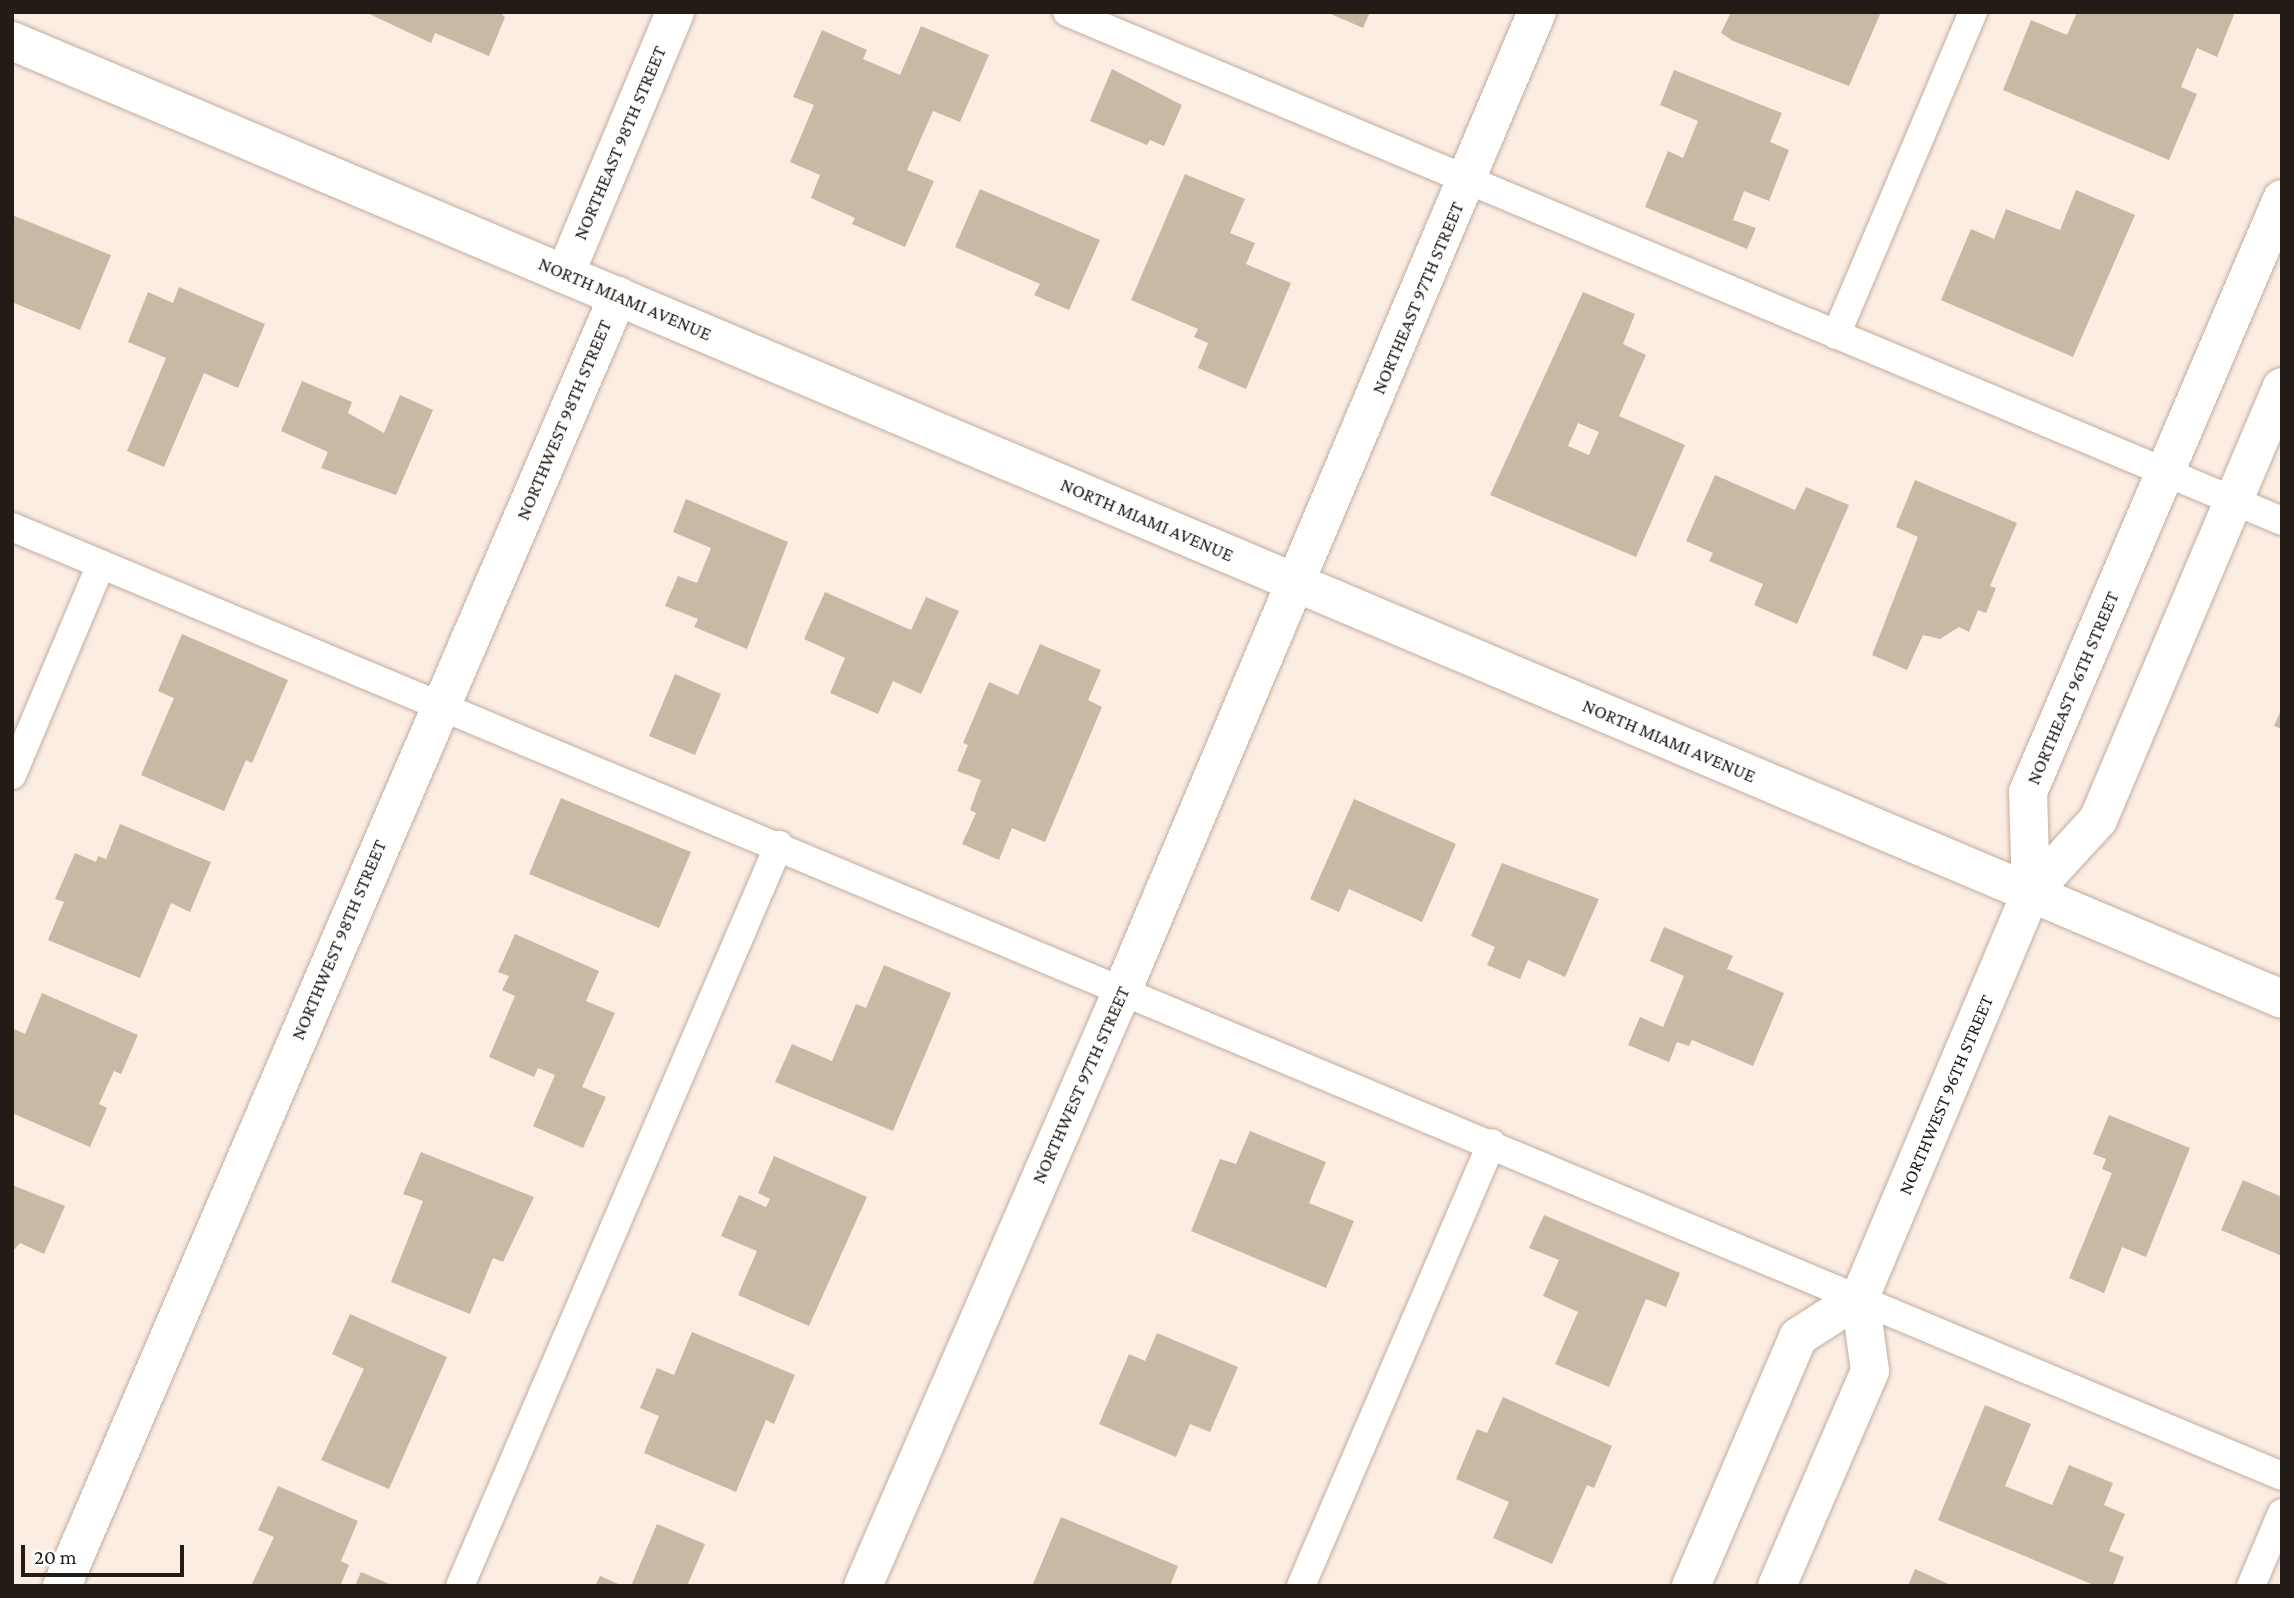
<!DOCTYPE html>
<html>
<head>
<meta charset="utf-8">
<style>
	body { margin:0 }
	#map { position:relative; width:2294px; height:1598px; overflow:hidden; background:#fcede3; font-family:"Crimson Pro",serif }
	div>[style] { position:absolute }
	.building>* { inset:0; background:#c9b9a4 }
	.roads { filter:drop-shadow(0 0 2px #c3ad9d) drop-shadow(0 0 2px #c3ad9d) }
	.service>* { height:28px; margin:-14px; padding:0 14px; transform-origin:14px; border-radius:14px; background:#fff }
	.minor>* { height:38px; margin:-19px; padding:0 19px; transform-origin:19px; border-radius:19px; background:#fff }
	.secondary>* { height:38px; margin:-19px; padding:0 19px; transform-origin:19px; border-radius:19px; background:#fff }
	span { translate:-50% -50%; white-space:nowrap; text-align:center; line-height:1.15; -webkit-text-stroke:5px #fff; paint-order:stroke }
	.street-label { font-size:19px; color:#231b15 }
	.frame { position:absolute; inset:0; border:14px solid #231b15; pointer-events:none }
	.scale { position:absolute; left:21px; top:1545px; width:163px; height:32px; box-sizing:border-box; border:4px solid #231b15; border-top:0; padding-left:9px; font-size:21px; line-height:24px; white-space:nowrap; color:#231b15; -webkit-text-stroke:5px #fff; paint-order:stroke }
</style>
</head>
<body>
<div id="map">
	<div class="building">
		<div style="clip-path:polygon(365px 12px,499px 12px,505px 17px,489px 56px,435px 33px,431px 43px)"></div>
		<div style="clip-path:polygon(1326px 12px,1370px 12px,1363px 28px)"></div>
		<div style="clip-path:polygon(1731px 12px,1881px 12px,1849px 86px,1733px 41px,1721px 33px)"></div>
		<div style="clip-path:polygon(2077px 12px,2235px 12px,2217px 57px,2197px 48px,2181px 87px,2197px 94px,2169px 160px,2003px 90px,2031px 20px,2067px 35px)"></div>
		<div style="clip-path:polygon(921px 26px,989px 55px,960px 122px,933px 111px,907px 170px,934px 181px,905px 247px,852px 224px,855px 218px,811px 198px,820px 175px,790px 162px,814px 105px,793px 97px,822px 30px,867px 50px,863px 59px,900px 75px)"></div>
		<div style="clip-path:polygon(1112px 69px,1182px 105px,1164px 146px,1150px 140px,1147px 145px,1090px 121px)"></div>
		<div style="clip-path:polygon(1674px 70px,1782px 113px,1770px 142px,1789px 150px,1769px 201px,1744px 191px,1733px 220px,1756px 228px,1747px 249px,1645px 207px,1668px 151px,1683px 158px,1698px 121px,1660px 105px)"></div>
		<div style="clip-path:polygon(1185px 174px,1245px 199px,1230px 233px,1255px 243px,1246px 264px,1291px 283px,1246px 389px,1198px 368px,1208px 343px,1194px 337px,1198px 329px,1131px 300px)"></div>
		<div style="clip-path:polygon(980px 189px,1100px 240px,1069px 310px,1034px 295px,1040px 284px,955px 247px)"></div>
		<div style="clip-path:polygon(2076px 190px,2135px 215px,2073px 357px,1941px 300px,1971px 229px,1994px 239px,2006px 209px,2060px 230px)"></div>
		<div style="clip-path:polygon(12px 215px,111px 255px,80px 330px,14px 303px,12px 308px)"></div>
		<div style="clip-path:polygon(179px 287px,265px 324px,238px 388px,204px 373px,164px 467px,127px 451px,166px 358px,128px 342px,148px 292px,173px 303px)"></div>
		<div style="clip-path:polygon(evenodd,1583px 292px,1635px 314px,1623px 344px,1646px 355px,1619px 416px,1685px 445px,1636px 557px,1490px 495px,1583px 292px,1578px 423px,1599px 432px,1589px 455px,1568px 446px,1578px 423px)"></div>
		<div style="clip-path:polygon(302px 381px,352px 402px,348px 413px,384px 433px,400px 395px,433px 410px,396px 495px,321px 468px,328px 452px,281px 431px)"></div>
		<div style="clip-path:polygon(1715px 475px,1795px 510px,1806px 487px,1849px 505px,1797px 624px,1754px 605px,1763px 584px,1709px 561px,1713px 553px,1686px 541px)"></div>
		<div style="clip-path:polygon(1915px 480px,2017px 523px,1990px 586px,1996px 588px,1986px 613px,1978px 610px,1969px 632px,1959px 627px,1940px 639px,1923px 635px,1907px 670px,1872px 655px,1918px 537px,1896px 527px)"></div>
		<div style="clip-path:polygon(686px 499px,788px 542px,747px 649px,694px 627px,698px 619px,665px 606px,678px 576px,697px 583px,711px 548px,673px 532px)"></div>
		<div style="clip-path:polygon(825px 592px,911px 630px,926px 597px,959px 611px,921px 694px,893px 681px,878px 714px,830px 693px,845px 658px,804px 639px)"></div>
		<div style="clip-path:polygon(182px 634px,288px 680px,252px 763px,246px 760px,224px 811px,141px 775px,174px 698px,158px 691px)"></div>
		<div style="clip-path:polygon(1040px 644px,1101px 670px,1088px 700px,1102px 707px,1045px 842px,1012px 828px,999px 860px,962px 844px,976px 813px,970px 810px,981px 780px,957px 771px,968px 745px,963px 743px,989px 682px,1018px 695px)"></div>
		<div style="clip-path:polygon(675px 674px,721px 694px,695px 755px,649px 736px)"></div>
		<div style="clip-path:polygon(2282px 708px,2282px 729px,2274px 726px)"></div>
		<div style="clip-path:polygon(561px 798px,691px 852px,659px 928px,529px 874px)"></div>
		<div style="clip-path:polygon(1354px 799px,1456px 844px,1422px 922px,1349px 889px,1339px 912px,1310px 899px)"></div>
		<div style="clip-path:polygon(120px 824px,211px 862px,190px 912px,171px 903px,140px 978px,48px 940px,64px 902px,55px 899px,75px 853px,96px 862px,98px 856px,106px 859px)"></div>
		<div style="clip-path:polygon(1502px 863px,1599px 899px,1565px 977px,1528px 960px,1520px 979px,1487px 965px,1495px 947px,1471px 936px)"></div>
		<div style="clip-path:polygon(1664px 927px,1733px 956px,1727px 969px,1784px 993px,1753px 1066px,1692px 1040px,1689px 1046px,1677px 1042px,1669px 1062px,1628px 1045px,1640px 1017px,1663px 1027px,1684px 976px,1650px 961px)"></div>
		<div style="clip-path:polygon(515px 934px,599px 971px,586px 1001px,615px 1013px,582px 1087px,606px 1097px,583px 1148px,533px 1126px,555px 1075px,538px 1068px,534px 1077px,489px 1057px,515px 996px,502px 990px,509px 976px,498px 972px)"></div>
		<div style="clip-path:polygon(884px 965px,951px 993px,893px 1131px,775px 1082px,792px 1044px,832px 1061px,856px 1004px,866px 1008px)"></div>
		<div style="clip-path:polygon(42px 993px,138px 1035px,121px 1074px,114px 1071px,99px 1104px,107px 1108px,90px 1147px,12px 1113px,12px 1028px,25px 1034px)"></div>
		<div style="clip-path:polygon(2109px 1115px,2190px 1148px,2146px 1257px,2122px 1247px,2104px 1293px,2069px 1278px,2112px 1173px,2102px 1169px,2106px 1159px,2093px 1154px)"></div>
		<div style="clip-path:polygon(1250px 1131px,1326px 1162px,1309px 1203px,1354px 1221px,1326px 1288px,1191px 1231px,1220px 1159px,1236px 1164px)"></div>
		<div style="clip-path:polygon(421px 1152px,534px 1197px,503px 1262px,493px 1258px,470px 1314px,391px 1282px,423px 1201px,403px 1194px)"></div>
		<div style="clip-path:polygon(774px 1156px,867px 1197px,809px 1326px,738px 1295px,757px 1251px,721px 1236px,739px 1195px,766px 1207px,770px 1199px,758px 1193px)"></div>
		<div style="clip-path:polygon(2243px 1180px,2282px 1197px,2282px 1256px,2221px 1230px)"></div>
		<div style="clip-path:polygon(12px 1185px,65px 1206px,44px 1254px,20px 1243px,12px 1252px)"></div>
		<div style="clip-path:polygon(1544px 1215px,1680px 1273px,1666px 1307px,1646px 1299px,1609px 1387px,1555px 1364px,1578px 1312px,1543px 1296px,1559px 1260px,1529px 1248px)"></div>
		<div style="clip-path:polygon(350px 1314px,447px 1357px,389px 1489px,321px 1460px,364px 1369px,332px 1354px)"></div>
		<div style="clip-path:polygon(692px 1332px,795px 1375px,774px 1424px,766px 1420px,736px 1492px,644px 1453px,659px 1416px,640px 1408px,657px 1368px,674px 1375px)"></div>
		<div style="clip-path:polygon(1157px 1333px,1238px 1367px,1210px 1432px,1190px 1424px,1176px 1457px,1099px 1424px,1129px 1354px,1145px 1361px)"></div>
		<div style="clip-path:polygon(1503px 1397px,1612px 1446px,1594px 1488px,1587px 1485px,1552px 1564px,1493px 1538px,1509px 1502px,1456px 1479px,1477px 1429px,1487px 1433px)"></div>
		<div style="clip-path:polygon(1985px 1405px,2031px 1424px,2005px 1486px,2052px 1505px,2069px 1465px,2113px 1483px,2104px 1505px,2125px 1514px,2109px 1551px,2124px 1557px,2113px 1586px,2096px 1586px,1938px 1520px)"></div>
		<div style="clip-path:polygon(278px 1486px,358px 1521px,341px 1561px,349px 1565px,340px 1586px,251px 1586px,274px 1537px,258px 1530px)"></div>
		<div style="clip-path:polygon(1061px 1517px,1178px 1566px,1170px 1586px,1032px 1586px)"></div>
		<div style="clip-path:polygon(657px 1524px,705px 1544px,687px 1586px,631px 1586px)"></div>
		<div style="clip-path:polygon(1915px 1569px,1953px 1586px,1908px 1586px)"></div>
		<div style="clip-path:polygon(361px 1572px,394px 1586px,355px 1586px)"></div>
		<div style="clip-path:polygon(600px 1576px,623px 1586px,595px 1586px)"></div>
	</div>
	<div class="roads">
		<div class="service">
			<div style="left:1067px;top:12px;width:1317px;rotate:22.73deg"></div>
			<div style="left:1836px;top:335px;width:351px;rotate:-67deg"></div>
			<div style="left:12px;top:527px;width:2460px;rotate:22.69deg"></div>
			<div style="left:12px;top:775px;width:229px;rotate:-67.1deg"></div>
			<div style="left:460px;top:1586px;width:807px;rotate:-66.71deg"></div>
			<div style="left:1301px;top:1586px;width:482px;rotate:-66.7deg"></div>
			<div style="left:2251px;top:1586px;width:79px;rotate:-67deg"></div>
		</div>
		<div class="minor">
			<div style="left:565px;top:274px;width:284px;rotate:-67.2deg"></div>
			<div style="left:2031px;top:893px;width:101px;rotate:-91.7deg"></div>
			<div style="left:2028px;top:792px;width:645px;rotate:-66.81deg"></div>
			<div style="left:62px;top:1586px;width:1405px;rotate:-66.68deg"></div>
			<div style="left:863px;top:1586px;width:651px;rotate:-66.47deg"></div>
			<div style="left:1123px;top:989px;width:1061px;rotate:-67.04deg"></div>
			<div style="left:1691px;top:1586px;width:271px;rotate:-66.7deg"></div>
			<div style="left:1798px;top:1337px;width:74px;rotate:-32.8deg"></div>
			<div style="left:1777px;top:1586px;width:234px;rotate:-66.6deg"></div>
			<div style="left:1870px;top:1371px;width:75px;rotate:-97.7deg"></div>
			<div style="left:1860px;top:1297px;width:439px;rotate:-67.1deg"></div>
			<div style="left:2031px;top:893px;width:99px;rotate:-47.5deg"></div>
			<div style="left:2098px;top:820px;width:470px;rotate:-67deg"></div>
		</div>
		<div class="secondary">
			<div style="left:12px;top:41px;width:2464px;rotate:22.88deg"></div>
		</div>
	</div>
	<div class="street-label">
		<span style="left:620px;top:143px;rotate:-67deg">NORTHEAST 98TH STREET</span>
		<span style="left:1418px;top:298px;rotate:-67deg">NORTHEAST 97TH STREET</span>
		<span style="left:625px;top:299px;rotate:23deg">NORTH MIAMI AVENUE</span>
		<span style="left:564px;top:420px;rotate:-67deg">NORTHWEST 98TH STREET</span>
		<span style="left:1147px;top:520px;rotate:23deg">NORTH MIAMI AVENUE</span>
		<span style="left:2073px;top:688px;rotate:-67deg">NORTHEAST 96TH STREET</span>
		<span style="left:1669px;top:741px;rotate:23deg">NORTH MIAMI AVENUE</span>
		<span style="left:339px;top:940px;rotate:-67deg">NORTHWEST 98TH STREET</span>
		<span style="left:1081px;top:1085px;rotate:-66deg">NORTHWEST 97TH STREET</span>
		<span style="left:1946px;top:1095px;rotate:-67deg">NORTHWEST 96TH STREET</span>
	</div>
	<div class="frame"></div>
	<div class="scale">20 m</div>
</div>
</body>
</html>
